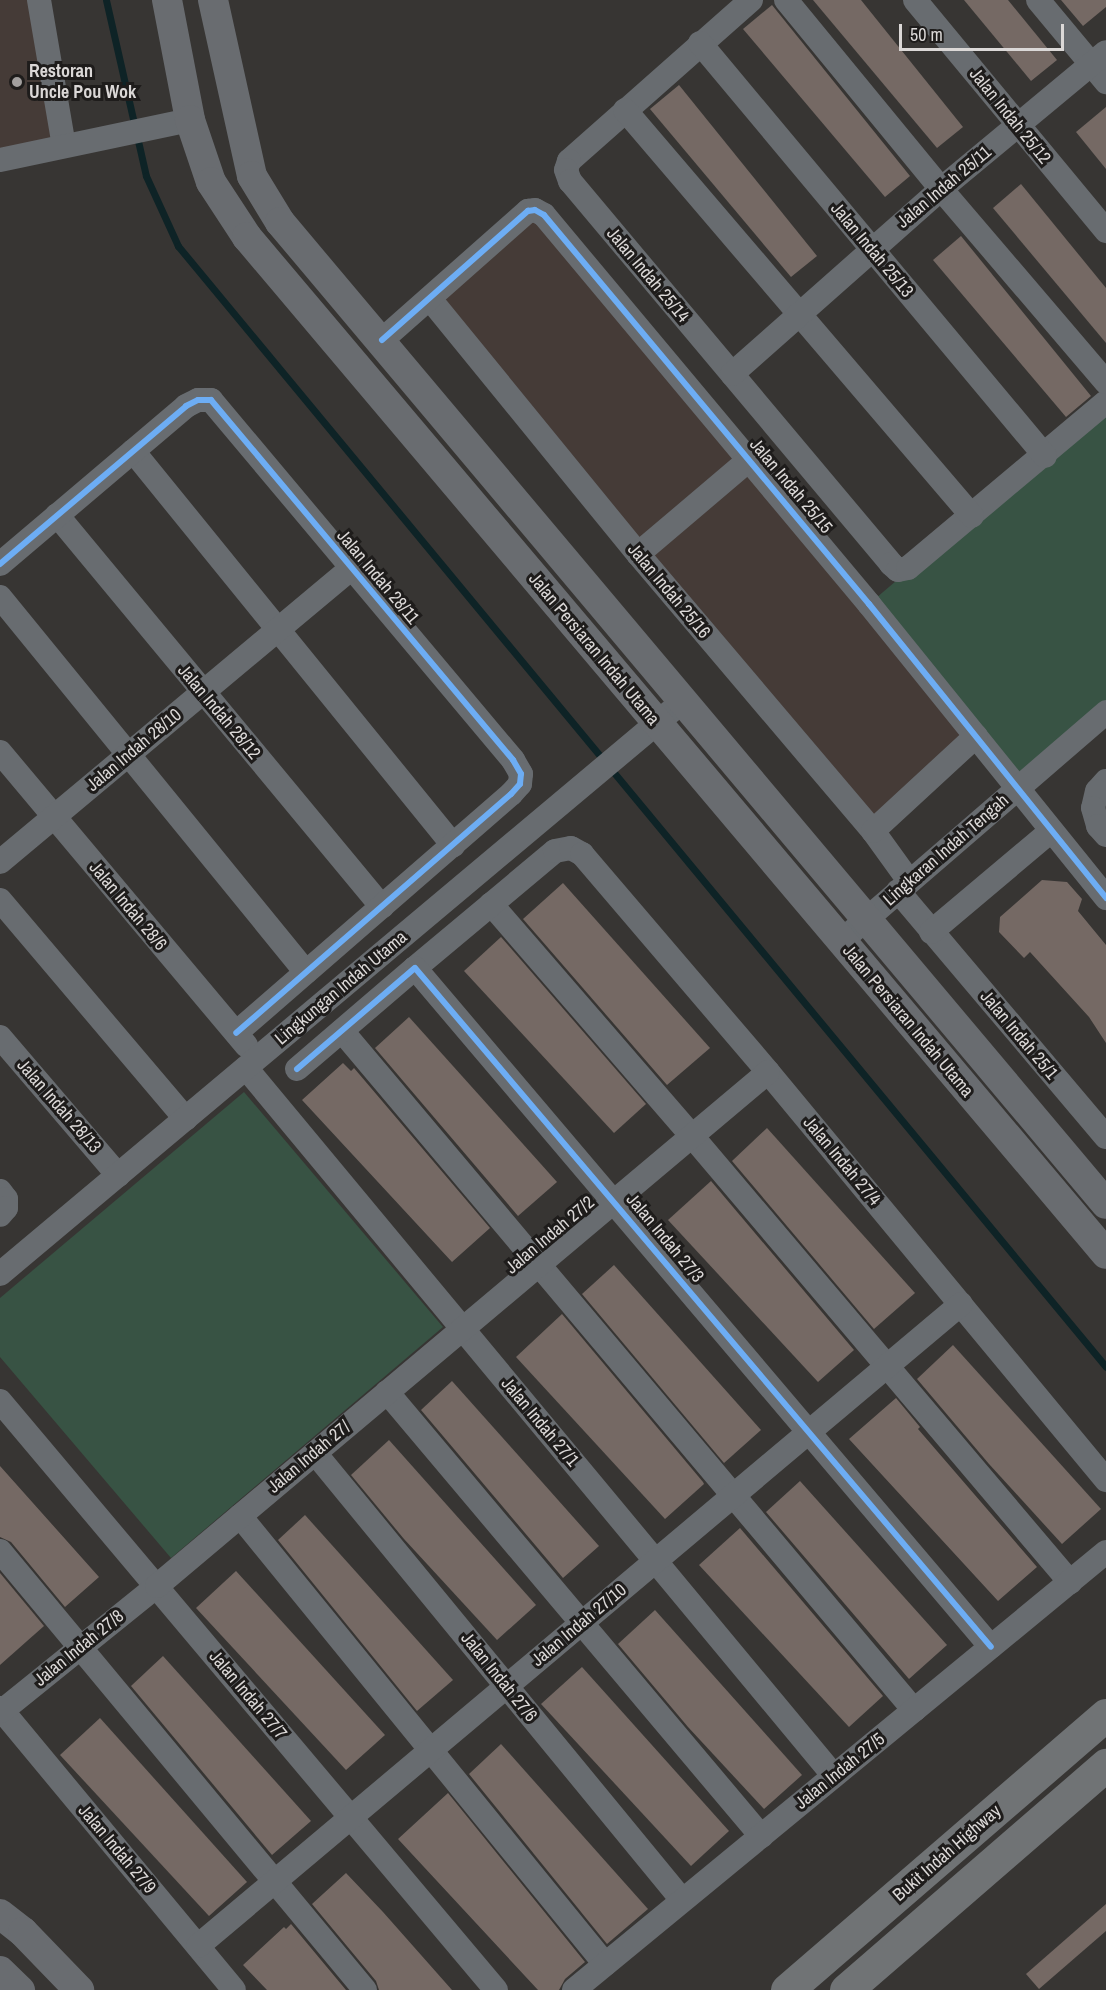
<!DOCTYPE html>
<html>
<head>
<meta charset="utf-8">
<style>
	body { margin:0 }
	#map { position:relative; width:1106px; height:1990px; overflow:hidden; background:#373533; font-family:"Archivo Narrow",sans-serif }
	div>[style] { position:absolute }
	.built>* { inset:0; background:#453b37 }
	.green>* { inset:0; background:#385344 }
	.stream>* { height:7px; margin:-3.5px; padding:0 3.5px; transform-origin:3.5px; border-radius:3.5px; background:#0e2326 }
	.building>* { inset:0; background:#756964 }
	.minor>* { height:24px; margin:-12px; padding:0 12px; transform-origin:12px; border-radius:12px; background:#686c70 }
	.major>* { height:30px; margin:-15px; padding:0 15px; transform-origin:15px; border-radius:15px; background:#696c70 }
	.highway>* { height:33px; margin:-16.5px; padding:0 16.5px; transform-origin:16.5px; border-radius:16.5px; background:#707375 }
	.cycleway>* { height:6px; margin:-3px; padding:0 3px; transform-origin:3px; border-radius:3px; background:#6dadf4 }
	.dots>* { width:16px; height:16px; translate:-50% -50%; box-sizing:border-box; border:3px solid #1e1c1b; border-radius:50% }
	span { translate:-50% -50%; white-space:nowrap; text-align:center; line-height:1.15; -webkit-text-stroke:6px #1e1c1b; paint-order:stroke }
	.poi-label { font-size:18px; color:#dbd8d7; font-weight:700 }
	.left { translate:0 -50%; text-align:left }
	.street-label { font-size:18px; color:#dbd8d7 }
	.scale { position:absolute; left:899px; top:24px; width:165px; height:27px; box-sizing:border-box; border:3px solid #dbd8d7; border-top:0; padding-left:8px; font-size:18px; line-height:21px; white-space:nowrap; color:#dbd8d7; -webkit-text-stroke:4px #1e1c1b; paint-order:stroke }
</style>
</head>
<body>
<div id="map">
	<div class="built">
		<div style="clip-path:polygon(0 0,33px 0,58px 141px,0 154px)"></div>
		<div style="clip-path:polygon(535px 217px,963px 734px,873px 819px,441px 300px)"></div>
	</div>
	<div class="green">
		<div style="clip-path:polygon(1106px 402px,1106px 712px,1018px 788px,869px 604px)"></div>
		<div style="clip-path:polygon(244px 1092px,443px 1327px,171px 1558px,0 1357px,0 1298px)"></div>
	</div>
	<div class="stream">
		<div style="left:106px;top:0;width:180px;rotate:77.2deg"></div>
		<div style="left:146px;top:176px;width:77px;rotate:65.4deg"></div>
		<div style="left:178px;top:246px;width:1455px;rotate:50.38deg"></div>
	</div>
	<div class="building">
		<div style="clip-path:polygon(813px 0,861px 0,963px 127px,937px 148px)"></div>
		<div style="clip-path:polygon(964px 0,1008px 0,1057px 60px,1031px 81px)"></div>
		<div style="clip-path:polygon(1061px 0,1106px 0,1106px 7px,1083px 26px)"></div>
		<div style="clip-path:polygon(772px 5px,910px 176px,885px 197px,743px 29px)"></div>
		<div style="clip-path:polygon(679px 85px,817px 256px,791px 277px,650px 109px)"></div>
		<div style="clip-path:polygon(1106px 107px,1106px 169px,1076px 132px)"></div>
		<div style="clip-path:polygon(1021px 184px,1106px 288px,1106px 343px,993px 208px)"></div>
		<div style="clip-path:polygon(961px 236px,1091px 396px,1066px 417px,933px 260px)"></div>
		<div style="clip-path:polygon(1042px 880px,1067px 882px,1082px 899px,1078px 911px,1106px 945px,1106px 1043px,1089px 1017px,1030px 952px,1024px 958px,999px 932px,1000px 917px)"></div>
		<div style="clip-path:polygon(563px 883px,710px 1048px,667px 1085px,523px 919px)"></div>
		<div style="clip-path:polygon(501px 937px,646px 1104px,614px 1133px,464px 971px)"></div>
		<div style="clip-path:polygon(409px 1017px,557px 1182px,518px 1216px,375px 1048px)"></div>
		<div style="clip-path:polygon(343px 1063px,351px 1071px,354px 1068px,490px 1228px,452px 1262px,302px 1100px)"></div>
		<div style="clip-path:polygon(767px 1128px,915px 1293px,874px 1329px,732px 1161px)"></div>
		<div style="clip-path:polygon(711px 1181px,854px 1350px,818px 1382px,668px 1220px)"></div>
		<div style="clip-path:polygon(614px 1265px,761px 1430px,724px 1463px,582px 1294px)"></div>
		<div style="clip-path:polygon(562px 1314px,703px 1482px,704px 1484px,665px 1519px,516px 1357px)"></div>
		<div style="clip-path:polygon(953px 1345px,1101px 1509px,1062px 1544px,989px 1464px,917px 1379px)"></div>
		<div style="clip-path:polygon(452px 1381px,599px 1546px,563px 1578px,421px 1410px)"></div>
		<div style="clip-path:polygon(896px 1398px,920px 1427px,918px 1429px,1037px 1567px,998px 1601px,849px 1439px)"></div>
		<div style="clip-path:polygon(389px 1440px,536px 1605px,497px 1640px,404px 1539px,351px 1475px)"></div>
		<div style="clip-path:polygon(0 1466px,99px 1577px,65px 1607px,11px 1542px,0 1537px)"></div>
		<div style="clip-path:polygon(800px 1481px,947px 1645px,909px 1679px,766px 1512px)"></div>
		<div style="clip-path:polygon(305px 1515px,453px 1680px,417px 1711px,278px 1540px)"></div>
		<div style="clip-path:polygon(740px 1528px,883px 1696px,849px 1727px,699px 1565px)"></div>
		<div style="clip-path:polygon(236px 1571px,385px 1735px,346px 1770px,196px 1608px)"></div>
		<div style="clip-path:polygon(0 1573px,44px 1626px,0 1665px)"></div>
		<div style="clip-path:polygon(655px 1610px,802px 1775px,764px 1809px,688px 1727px,618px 1644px)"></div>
		<div style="clip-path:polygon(163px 1656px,311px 1821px,272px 1855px,131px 1686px)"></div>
		<div style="clip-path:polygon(582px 1667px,729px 1831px,691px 1866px,541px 1704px)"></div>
		<div style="clip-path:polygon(100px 1718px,247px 1882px,209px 1916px,60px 1755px)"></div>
		<div style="clip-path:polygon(501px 1744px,648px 1909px,607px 1944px,469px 1774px)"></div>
		<div style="clip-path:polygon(448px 1793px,585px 1962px,565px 1979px,559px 1990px,538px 1990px,398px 1839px)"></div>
		<div style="clip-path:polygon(346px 1873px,383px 1912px,452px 1990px,379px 1990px,376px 1981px,312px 1904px)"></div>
		<div style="clip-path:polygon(1106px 1904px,1106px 1931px,1039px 1989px,1026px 1974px)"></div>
		<div style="clip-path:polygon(291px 1924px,346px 1990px,267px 1990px,243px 1965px,284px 1927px,286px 1929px)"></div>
	</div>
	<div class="minor">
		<div style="left:39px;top:0;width:148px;rotate:80.3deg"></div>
		<div style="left:751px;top:0;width:243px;rotate:138.5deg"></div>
		<div style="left:569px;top:161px;width:9px;rotate:108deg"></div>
		<div style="left:566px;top:170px;width:12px;rotate:70deg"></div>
		<div style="left:570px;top:181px;width:500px;rotate:50deg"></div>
		<div style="left:891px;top:564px;width:9px;rotate:41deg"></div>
		<div style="left:898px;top:570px;width:10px;rotate:-11deg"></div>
		<div style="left:908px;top:568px;width:258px;rotate:-40deg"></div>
		<div style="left:786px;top:0;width:244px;rotate:50.6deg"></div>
		<div style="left:941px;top:189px;width:254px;rotate:49.5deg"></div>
		<div style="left:915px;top:0;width:300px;rotate:50.4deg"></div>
		<div style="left:1038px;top:0;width:107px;rotate:50.3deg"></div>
		<div style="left:700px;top:43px;width:538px;rotate:50.13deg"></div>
		<div style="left:625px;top:110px;width:534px;rotate:49.48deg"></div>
		<div style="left:0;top:160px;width:194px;rotate:-11.9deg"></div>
		<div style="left:430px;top:299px;width:329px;rotate:50.8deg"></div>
		<div style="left:638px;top:554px;width:363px;rotate:49.7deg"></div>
		<div style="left:873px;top:831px;width:62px;rotate:54.2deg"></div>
		<div style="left:382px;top:340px;width:195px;rotate:-41.5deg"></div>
		<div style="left:528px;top:211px;width:7px;rotate:-8deg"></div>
		<div style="left:535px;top:210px;width:10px;rotate:29deg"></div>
		<div style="left:544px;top:215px;width:507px;rotate:50.12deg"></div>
		<div style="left:869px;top:604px;width:378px;rotate:51.1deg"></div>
		<div style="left:732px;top:374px;width:279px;rotate:-41.5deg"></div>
		<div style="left:941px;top:189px;width:214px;rotate:-39.7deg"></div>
		<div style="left:133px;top:451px;width:508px;rotate:50.92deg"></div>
		<div style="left:57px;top:515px;width:509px;rotate:50.34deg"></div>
		<div style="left:638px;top:554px;width:145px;rotate:-40.3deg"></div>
		<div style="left:0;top:564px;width:244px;rotate:-40.3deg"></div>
		<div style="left:186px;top:406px;width:13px;rotate:-27deg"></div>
		<div style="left:198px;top:400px;width:13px"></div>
		<div style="left:211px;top:400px;width:470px;rotate:50deg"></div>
		<div style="left:513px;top:760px;width:16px;rotate:60deg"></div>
		<div style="left:521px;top:774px;width:10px;rotate:96deg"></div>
		<div style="left:520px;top:784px;width:13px;rotate:132deg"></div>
		<div style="left:511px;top:794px;width:364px;rotate:139deg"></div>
		<div style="left:0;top:597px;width:484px;rotate:50.8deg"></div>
		<div style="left:0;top:752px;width:383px;rotate:50deg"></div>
		<div style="left:1106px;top:781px;width:13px;rotate:132deg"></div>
		<div style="left:1097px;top:791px;width:17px;rotate:103deg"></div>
		<div style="left:1093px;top:808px;width:19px;rotate:74deg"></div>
		<div style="left:1098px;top:826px;width:12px;rotate:48deg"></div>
		<div style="left:873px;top:831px;width:140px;rotate:-42.7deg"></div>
		<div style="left:0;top:862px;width:458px;rotate:-39.9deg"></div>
		<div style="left:898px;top:891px;width:322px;rotate:49.8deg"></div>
		<div style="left:0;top:900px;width:287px;rotate:49.7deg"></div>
		<div style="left:491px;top:904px;width:307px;rotate:49.1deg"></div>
		<div style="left:692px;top:1136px;width:585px;rotate:49.72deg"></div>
		<div style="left:931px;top:932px;width:157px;rotate:-40.1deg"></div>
		<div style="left:840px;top:942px;width:352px;rotate:-40.8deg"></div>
		<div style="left:415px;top:968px;width:182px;rotate:-39.9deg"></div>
		<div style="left:555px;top:851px;width:16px;rotate:-11deg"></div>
		<div style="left:571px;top:848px;width:13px;rotate:29deg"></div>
		<div style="left:582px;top:854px;width:287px;rotate:49.5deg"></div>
		<div style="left:768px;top:1072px;width:530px;rotate:50.36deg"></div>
		<div style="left:342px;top:1031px;width:888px;rotate:49.89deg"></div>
		<div style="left:0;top:1037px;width:182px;rotate:49.5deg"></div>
		<div style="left:246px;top:1068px;width:920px;rotate:50.29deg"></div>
		<div style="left:297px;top:1069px;width:155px;rotate:-40.6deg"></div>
		<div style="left:415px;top:968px;width:890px;rotate:49.69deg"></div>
		<div style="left:0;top:1191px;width:10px;rotate:53deg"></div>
		<div style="left:6px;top:1199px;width:9px;rotate:90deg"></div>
		<div style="left:6px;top:1208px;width:9px;rotate:131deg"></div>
		<div style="left:0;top:1274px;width:892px;rotate:-39.99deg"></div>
		<div style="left:387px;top:1392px;width:581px;rotate:49.89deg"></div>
		<div style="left:0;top:1401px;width:770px;rotate:49.9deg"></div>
		<div style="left:315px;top:1453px;width:578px;rotate:50.61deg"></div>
		<div style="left:240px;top:1516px;width:578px;rotate:50.83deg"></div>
		<div style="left:0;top:1551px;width:571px;rotate:50.26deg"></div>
		<div style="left:0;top:1708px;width:366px;rotate:50.3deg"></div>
		<div style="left:2px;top:1711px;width:199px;rotate:-38.9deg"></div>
		<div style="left:157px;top:1586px;width:798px;rotate:-40.07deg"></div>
		<div style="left:198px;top:1946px;width:997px;rotate:-40.08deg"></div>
		<div style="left:574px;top:1990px;width:689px;rotate:-39.46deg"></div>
	</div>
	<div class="major">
		<div style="left:167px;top:0;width:122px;rotate:79.1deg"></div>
		<div style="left:190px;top:120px;width:65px;rotate:71.3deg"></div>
		<div style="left:211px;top:182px;width:66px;rotate:56.8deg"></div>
		<div style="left:247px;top:237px;width:1331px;rotate:49.81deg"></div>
		<div style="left:213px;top:0;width:180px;rotate:77.5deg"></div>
		<div style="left:252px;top:176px;width:54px;rotate:58.7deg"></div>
		<div style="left:280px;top:222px;width:1283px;rotate:49.93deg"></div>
		<div style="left:0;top:1914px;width:29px;rotate:38deg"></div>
		<div style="left:23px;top:1932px;width:81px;rotate:46deg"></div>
		<div style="left:0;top:1971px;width:28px;rotate:44deg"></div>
	</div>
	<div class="highway">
		<div style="left:787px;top:1990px;width:421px;rotate:-40.8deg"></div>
		<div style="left:846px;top:1990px;width:344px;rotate:-40.9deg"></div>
	</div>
	<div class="cycleway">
		<div style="left:382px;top:340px;width:195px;rotate:-41.5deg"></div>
		<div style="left:528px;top:211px;width:7px;rotate:-8deg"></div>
		<div style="left:535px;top:210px;width:10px;rotate:29deg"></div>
		<div style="left:544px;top:215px;width:507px;rotate:50.12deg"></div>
		<div style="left:869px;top:604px;width:378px;rotate:51.1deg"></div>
		<div style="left:0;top:564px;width:244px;rotate:-40.3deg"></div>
		<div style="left:186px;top:406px;width:13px;rotate:-27deg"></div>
		<div style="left:198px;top:400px;width:13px"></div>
		<div style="left:211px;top:400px;width:470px;rotate:50deg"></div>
		<div style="left:513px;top:760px;width:16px;rotate:60deg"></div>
		<div style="left:521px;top:774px;width:10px;rotate:96deg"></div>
		<div style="left:520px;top:784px;width:13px;rotate:132deg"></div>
		<div style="left:511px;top:794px;width:364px;rotate:139deg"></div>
		<div style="left:297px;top:1069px;width:155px;rotate:-40.6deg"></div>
		<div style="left:415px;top:968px;width:890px;rotate:49.69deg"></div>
	</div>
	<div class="dots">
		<div style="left:17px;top:82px;background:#a29f9e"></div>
	</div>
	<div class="poi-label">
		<span class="left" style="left:29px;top:82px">Restoran<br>Uncle Pou Wok</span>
	</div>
	<div class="street-label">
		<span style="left:1010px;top:116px;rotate:51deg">Jalan Indah 25/12</span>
		<span style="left:944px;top:187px;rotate:-40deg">Jalan Indah 25/11</span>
		<span style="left:872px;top:250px;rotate:50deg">Jalan Indah 25/13</span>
		<span style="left:648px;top:275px;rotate:50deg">Jalan Indah 25/14</span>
		<span style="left:791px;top:486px;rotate:50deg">Jalan Indah 25/15</span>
		<span style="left:378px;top:577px;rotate:50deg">Jalan Indah 28/11</span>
		<span style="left:669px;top:591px;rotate:50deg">Jalan Indah 25/16</span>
		<span style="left:594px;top:649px;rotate:50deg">Jalan Persiaran Indah Utama</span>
		<span style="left:219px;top:712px;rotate:50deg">Jalan Indah 28/12</span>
		<span style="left:134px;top:750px;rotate:-40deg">Jalan Indah 28/10</span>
		<span style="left:946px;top:850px;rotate:-41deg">Lingkaran Indah Tengah</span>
		<span style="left:128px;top:906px;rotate:50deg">Jalan Indah 28/6</span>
		<span style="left:341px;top:988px;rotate:-40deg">Lingkungan Indah Utama</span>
		<span style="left:908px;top:1021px;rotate:50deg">Jalan Persiaran Indah Utama</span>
		<span style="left:1019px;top:1035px;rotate:50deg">Jalan Indah 25/1</span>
		<span style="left:59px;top:1106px;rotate:49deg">Jalan Indah 28/13</span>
		<span style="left:842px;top:1161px;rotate:50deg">Jalan Indah 27/4</span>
		<span style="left:550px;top:1235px;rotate:-40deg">Jalan Indah 27/2</span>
		<span style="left:665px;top:1238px;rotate:50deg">Jalan Indah 27/3</span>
		<span style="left:540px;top:1422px;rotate:50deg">Jalan Indah 27/1</span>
		<span style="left:309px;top:1457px;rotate:-40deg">Jalan Indah 27/</span>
		<span style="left:579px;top:1625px;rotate:-40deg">Jalan Indah 27/10</span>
		<span style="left:79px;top:1648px;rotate:-39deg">Jalan Indah 27/8</span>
		<span style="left:499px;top:1677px;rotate:51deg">Jalan Indah 27/6</span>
		<span style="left:248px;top:1695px;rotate:50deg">Jalan Indah 27/7</span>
		<span style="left:840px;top:1771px;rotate:-39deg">Jalan Indah 27/5</span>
		<span style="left:117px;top:1849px;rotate:50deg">Jalan Indah 27/9</span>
		<span style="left:947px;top:1853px;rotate:-41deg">Bukit Indah Highway</span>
	</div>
	<div class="scale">50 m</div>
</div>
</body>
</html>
